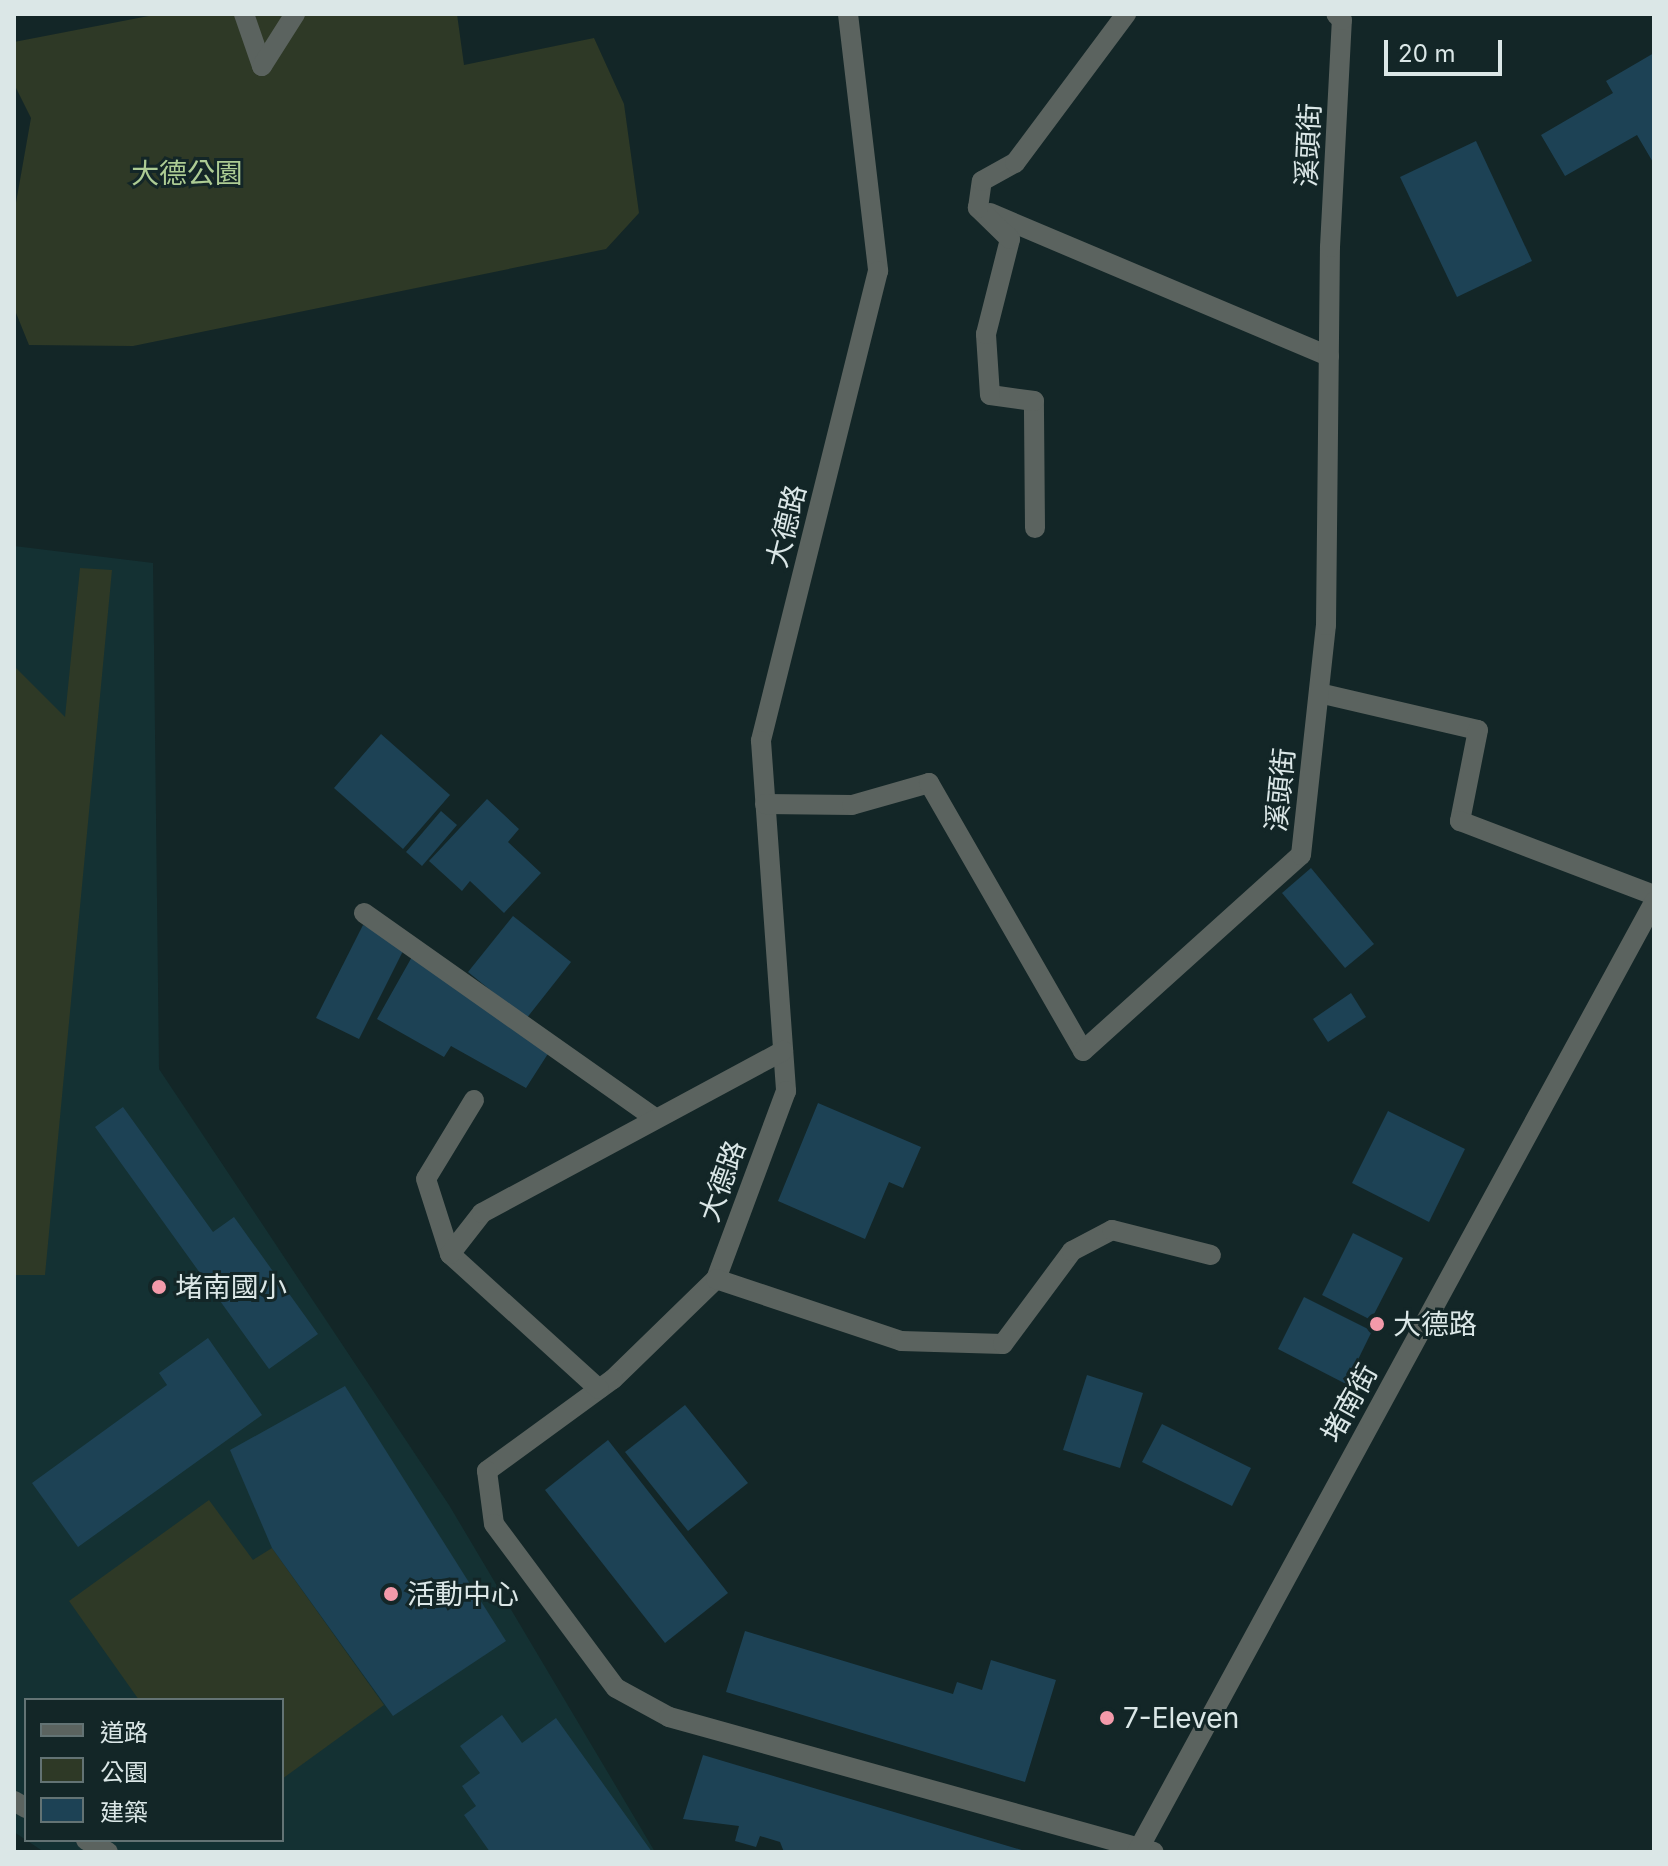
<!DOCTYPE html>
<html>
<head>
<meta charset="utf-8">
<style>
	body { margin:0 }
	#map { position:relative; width:1668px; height:1866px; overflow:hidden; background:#132627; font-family:Inter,"Noto Sans TC",sans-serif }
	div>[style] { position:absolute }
	.built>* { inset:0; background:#143133 }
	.green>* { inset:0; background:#2e3926 }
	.building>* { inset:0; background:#1d4255 }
	.minor>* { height:20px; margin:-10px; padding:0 10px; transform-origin:10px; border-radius:10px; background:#5b635f }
	.dots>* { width:22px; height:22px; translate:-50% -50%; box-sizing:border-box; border:4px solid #132627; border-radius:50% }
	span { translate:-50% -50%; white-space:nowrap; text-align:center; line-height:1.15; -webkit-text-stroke:6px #132627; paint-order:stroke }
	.street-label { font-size:28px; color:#dbe7e7 }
	.park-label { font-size:28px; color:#adcc94 }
	.poi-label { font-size:28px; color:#dbe7e7 }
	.left { translate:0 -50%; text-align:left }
	.frame { position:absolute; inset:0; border:16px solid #dbe7e7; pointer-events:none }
	.legend { position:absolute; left:24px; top:1698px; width:260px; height:144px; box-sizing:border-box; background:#132627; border:2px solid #637374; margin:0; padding:10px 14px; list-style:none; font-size:24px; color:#dbe7e7 }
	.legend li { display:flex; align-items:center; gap:16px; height:40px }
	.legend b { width:40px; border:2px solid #637374 }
	.scale { position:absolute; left:1384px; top:40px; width:118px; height:36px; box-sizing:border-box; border:4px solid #dbe7e7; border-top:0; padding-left:10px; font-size:24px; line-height:28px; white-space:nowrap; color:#dbe7e7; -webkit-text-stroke:6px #132627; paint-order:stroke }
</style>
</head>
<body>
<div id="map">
	<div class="built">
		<div style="clip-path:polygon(evenodd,14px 546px,153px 563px,159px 1069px,449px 1505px,655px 1852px,44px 1852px,14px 1832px,14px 546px,26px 1700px,282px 1700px,282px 1840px,26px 1840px,26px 1700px)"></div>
	</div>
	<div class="green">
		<div style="clip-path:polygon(159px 14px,457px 14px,464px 65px,594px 38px,624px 104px,639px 213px,606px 249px,133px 346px,29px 345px,14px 308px,14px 214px,31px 118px,14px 84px,14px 42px)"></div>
		<div style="clip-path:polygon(80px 568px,112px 570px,45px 1275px,14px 1275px,14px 666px,65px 717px)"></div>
		<div style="clip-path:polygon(209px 1500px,253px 1560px,272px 1548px,384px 1705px,282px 1779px,282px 1700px,139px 1700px,69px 1601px)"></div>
	</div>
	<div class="building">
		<div style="clip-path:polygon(1654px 53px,1654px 164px,1637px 135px,1565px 176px,1541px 135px,1613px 93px,1606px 81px)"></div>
		<div style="clip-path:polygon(1476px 141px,1532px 261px,1457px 297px,1400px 177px)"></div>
		<div style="clip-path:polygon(381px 734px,450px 795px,403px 849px,334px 788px)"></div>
		<div style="clip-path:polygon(487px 799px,519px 829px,508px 842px,541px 873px,504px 913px,470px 881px,462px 891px,429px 861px)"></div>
		<div style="clip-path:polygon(441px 811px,457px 825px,422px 866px,406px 852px)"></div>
		<div style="clip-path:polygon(1311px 868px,1374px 944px,1345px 968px,1282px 893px)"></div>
		<div style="clip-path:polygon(513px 916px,571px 962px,526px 1019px,468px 972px)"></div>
		<div style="clip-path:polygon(363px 925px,405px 947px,359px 1039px,316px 1018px)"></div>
		<div style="clip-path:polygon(413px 955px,551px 1049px,526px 1088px,451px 1046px,444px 1057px,377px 1019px)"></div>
		<div style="clip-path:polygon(1351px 993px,1366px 1017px,1328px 1042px,1313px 1019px)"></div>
		<div style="clip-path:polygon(818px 1103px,921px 1147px,903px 1188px,889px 1182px,865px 1239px,778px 1201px)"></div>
		<div style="clip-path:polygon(123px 1107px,213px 1232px,234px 1217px,318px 1334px,269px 1369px,95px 1127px)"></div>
		<div style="clip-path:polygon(1388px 1111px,1465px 1149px,1429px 1222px,1352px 1183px)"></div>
		<div style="clip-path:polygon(1353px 1233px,1403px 1258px,1371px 1320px,1322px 1295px)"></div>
		<div style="clip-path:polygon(1304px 1297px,1372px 1331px,1346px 1384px,1278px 1349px)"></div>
		<div style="clip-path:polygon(208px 1338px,262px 1415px,78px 1547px,32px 1483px,167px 1385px,159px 1373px)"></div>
		<div style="clip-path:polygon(1087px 1375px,1143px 1393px,1120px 1468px,1063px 1450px)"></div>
		<div style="clip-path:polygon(345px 1386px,506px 1641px,393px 1716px,272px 1548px,230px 1450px)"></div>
		<div style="clip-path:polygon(685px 1405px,748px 1483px,688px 1531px,625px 1452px)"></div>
		<div style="clip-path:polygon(1162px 1424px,1251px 1468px,1232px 1506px,1142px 1462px)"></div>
		<div style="clip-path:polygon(608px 1440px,728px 1593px,665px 1643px,545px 1490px)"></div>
		<div style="clip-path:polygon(745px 1631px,953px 1694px,957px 1682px,982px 1690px,991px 1660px,1056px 1680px,1025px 1782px,726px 1692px)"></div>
		<div style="clip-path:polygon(502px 1715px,522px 1743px,556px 1718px,652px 1852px,490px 1852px,464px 1815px,476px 1806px,462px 1786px,480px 1773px,460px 1746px)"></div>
		<div style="clip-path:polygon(703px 1755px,1025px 1851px,1024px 1852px,784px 1852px,780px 1842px,760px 1836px,756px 1847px,735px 1841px,739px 1826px,683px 1819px)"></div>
	</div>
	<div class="minor">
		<div style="left:244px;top:14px;width:55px;rotate:70.9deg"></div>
		<div style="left:262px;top:66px;width:62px;rotate:-57.6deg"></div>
		<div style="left:848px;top:14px;width:259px;rotate:83.3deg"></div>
		<div style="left:878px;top:271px;width:484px;rotate:104deg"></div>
		<div style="left:761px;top:741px;width:351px;rotate:85.9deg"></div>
		<div style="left:786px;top:1091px;width:201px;rotate:110.4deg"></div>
		<div style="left:716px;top:1279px;width:144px;rotate:135.8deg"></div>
		<div style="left:613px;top:1379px;width:156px;rotate:143.9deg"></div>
		<div style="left:487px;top:1471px;width:53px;rotate:82.5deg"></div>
		<div style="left:494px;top:1524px;width:204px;rotate:53.4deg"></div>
		<div style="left:616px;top:1688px;width:60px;rotate:28.7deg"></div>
		<div style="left:669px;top:1717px;width:503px;rotate:15.55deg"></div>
		<div style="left:990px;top:213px;width:368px;rotate:22.9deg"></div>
		<div style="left:1035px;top:528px;width:127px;rotate:-90.5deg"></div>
		<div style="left:1034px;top:401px;width:44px;rotate:-172.2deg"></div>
		<div style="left:990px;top:395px;width:61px;rotate:-93.8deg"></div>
		<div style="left:986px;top:334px;width:98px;rotate:-75.8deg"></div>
		<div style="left:1010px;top:239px;width:45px;rotate:-135.9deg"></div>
		<div style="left:978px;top:208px;width:27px;rotate:-82deg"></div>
		<div style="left:982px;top:181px;width:38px;rotate:-29deg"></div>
		<div style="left:1015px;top:163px;width:186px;rotate:-53.3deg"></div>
		<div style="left:1319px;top:693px;width:163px;rotate:13.1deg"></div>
		<div style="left:1478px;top:730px;width:93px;rotate:101.2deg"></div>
		<div style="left:1460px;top:821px;width:208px;rotate:20.9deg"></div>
		<div style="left:765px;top:804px;width:87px;rotate:0.7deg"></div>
		<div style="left:852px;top:805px;width:80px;rotate:-15.9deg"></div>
		<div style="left:929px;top:783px;width:309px;rotate:60.1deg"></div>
		<div style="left:1083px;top:1051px;width:293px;rotate:-42deg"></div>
		<div style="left:1301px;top:855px;width:231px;rotate:-83.8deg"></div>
		<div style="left:1326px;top:625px;width:378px;rotate:-89.4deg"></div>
		<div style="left:1330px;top:247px;width:227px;rotate:-87deg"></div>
		<div style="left:1342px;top:20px;width:8px;rotate:-135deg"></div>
		<div style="left:364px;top:913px;width:357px;rotate:35.2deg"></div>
		<div style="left:474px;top:1100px;width:92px;rotate:121.3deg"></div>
		<div style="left:426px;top:1179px;width:79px;rotate:72.3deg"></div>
		<div style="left:450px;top:1254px;width:201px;rotate:42.2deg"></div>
		<div style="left:450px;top:1254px;width:52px;rotate:-52deg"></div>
		<div style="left:482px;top:1213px;width:342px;rotate:-28.3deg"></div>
		<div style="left:716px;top:1279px;width:195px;rotate:18.5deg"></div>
		<div style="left:901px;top:1341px;width:102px;rotate:1.7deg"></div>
		<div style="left:1003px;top:1344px;width:116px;rotate:-53.4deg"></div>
		<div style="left:1072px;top:1251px;width:45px;rotate:-27.7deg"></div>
		<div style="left:1112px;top:1230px;width:102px;rotate:14.2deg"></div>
		<div style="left:14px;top:1801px;width:14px;rotate:30deg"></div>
		<div style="left:86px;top:1840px;width:25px;rotate:29deg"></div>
		<div style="left:1137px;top:1852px;width:1082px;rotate:-61.44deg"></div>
	</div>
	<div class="dots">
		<div style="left:159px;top:1287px;background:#f39aaa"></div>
		<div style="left:1377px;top:1324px;background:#f39aaa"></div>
		<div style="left:391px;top:1594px;background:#f39aaa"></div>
		<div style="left:1107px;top:1718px;background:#f39aaa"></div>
	</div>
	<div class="street-label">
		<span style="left:1308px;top:145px;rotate:-87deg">溪頭街</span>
		<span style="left:786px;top:526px;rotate:-76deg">大德路</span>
		<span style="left:1280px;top:790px;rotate:-84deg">溪頭街</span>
		<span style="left:722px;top:1181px;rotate:-70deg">大德路</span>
		<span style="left:1349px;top:1403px;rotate:-61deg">堵南街</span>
	</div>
	<div class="park-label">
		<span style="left:187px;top:173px">大德公園</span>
	</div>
	<div class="poi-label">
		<span class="left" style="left:175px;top:1287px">堵南國小</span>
		<span class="left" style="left:1393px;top:1324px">大德路</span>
		<span class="left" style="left:407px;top:1594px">活動中心</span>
		<span class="left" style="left:1123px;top:1718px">7-Eleven</span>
	</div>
	<div class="frame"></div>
	<ul class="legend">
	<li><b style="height:10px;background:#5b635f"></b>道路</li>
	<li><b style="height:22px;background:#2e3926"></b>公園</li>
	<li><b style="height:22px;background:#1d4255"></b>建築</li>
	</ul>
	<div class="scale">20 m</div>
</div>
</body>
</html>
